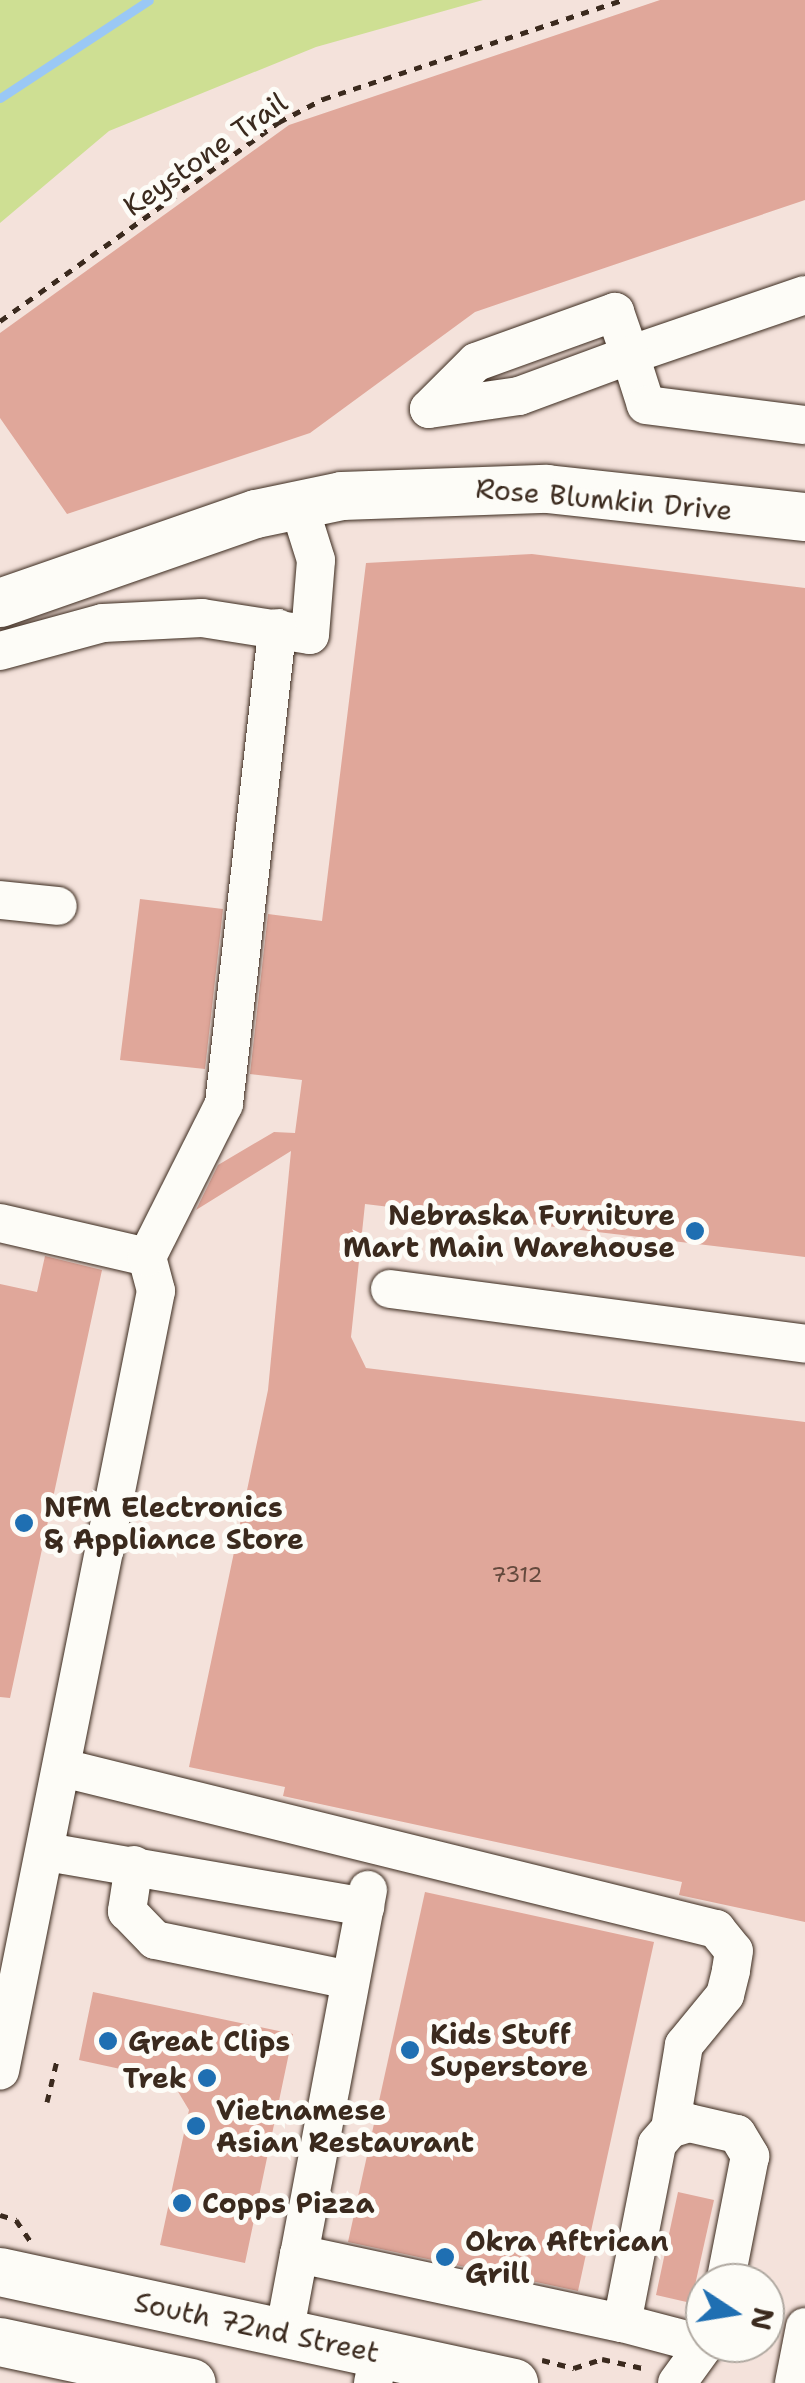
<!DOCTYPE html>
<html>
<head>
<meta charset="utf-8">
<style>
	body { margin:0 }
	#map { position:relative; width:805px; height:2383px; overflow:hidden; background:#f4e2db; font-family:"Shantell Sans",sans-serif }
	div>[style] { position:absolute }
	.green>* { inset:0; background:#cedf93 }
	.stream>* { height:9px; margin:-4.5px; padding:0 4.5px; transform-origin:4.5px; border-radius:4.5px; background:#9ac8f5 }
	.building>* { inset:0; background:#e0a79a }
	.path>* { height:5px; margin-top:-2.5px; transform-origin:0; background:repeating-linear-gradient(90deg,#3b2a1e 0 8px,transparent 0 16px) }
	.roads { filter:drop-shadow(0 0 2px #3b2a1e) drop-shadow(0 0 2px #3b2a1e) }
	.minor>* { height:38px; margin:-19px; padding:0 19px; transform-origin:19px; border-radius:19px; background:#fdfcf7 }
	.major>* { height:48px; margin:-24px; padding:0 24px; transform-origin:24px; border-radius:24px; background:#fdfcf7 }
	.dots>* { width:28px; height:28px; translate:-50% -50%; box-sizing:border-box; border:5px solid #fdfcf7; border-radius:50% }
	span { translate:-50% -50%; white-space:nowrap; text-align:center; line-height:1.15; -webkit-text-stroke:10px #fdfcf7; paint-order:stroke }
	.number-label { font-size:22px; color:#64493d }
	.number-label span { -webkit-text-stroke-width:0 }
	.street-label { font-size:28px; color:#3b2a1e }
	.poi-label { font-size:28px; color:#3b2a1e; font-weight:700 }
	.right { translate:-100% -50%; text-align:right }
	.left { translate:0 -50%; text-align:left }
	.north { position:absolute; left:685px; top:2263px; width:100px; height:100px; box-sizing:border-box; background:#fdfcf7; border:2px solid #afa8a0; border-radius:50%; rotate:102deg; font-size:28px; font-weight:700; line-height:40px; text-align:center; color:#3b2a1e }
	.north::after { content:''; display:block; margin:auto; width:35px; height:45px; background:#1f6fb2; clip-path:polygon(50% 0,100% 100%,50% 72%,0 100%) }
</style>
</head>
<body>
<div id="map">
	<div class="green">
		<div style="clip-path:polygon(0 0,483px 0,316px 47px,109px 131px,0 223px)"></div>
	</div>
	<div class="stream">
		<div style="left:0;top:98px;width:178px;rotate:-33.3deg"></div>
	</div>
	<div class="building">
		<div style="clip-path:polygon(660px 0,805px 0,805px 200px,475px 312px,310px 433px,67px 514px,0 418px,0 333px,289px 125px)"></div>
		<div style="clip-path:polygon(532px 554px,805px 588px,805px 1257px,365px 1204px,351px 1337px,366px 1368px,805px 1422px,805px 1922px,679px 1895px,682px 1882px,283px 1796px,285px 1787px,189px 1767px,268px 1390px,291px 1151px,196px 1210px,218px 1165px,274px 1132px,295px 1133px,302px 1080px,250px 1074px,268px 914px,322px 921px,366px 563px)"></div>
		<div style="clip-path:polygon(140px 899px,223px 909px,205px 1069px,120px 1060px)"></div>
		<div style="clip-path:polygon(45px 1256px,102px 1270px,10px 1698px,0 1697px,0 1284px,37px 1292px)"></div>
		<div style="clip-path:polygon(425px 1892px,654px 1942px,578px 2291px,348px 2242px)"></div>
		<div style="clip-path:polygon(93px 1992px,293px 2034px,245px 2263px,160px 2245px,189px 2110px,171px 2080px,79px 2060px)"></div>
		<div style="clip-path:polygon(678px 2192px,714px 2200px,691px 2303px,656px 2295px)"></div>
	</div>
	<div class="path">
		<div style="left:0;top:321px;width:343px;rotate:-35.5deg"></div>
		<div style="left:279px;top:122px;width:50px;rotate:-27.6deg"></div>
		<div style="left:323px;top:99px;width:315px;rotate:-18.3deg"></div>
		<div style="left:47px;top:2102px;width:47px;rotate:-76.6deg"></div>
		<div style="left:0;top:2215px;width:17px;rotate:17deg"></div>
		<div style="left:16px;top:2220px;width:25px;rotate:56deg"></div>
		<div style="left:542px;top:2360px;width:33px;rotate:14deg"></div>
		<div style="left:574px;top:2368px;width:29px;rotate:-18deg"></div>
		<div style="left:602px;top:2359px;width:46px;rotate:12.5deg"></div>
	</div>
	<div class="roads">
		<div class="minor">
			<div style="left:805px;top:295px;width:185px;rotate:161.1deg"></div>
			<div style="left:630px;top:355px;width:118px;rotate:159.7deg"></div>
			<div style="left:519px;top:396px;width:91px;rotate:171.8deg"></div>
			<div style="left:429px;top:409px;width:66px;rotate:-45deg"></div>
			<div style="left:476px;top:362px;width:148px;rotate:-19.8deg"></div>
			<div style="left:615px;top:312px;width:46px;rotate:70.8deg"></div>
			<div style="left:630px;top:355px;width:52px;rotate:72.3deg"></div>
			<div style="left:646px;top:405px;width:160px;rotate:7.2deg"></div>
			<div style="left:0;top:651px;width:107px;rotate:-15.2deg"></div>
			<div style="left:103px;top:623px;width:99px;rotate:-2.9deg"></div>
			<div style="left:202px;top:618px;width:109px;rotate:8.9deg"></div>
			<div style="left:310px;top:635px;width:75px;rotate:-85.4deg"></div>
			<div style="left:316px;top:560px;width:57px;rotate:-107.5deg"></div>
			<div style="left:0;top:900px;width:58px;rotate:5.9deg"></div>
			<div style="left:0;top:1223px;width:151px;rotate:13deg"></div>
			<div style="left:147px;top:1257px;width:35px;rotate:75deg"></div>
			<div style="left:156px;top:1291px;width:795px;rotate:101.31deg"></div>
			<div style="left:147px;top:1257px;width:171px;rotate:-63.3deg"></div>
			<div style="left:224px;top:1104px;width:479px;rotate:-83.6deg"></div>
			<div style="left:390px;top:1289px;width:419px;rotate:7.5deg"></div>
			<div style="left:63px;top:1768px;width:673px;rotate:13.85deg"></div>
			<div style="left:716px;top:1929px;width:28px;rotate:51deg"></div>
			<div style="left:734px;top:1951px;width:20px;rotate:99deg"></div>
			<div style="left:731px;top:1971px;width:25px;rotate:104deg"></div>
			<div style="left:725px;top:1995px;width:65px;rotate:129.4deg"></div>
			<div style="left:684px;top:2045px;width:85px;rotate:99.5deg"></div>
			<div style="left:47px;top:1852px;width:323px;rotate:9.8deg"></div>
			<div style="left:134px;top:1865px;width:47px;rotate:98.7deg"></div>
			<div style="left:127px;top:1911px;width:40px;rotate:46deg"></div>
			<div style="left:155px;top:1940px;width:199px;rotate:11.6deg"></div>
			<div style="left:368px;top:1890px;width:370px;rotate:100.7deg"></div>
			<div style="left:299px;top:2254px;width:330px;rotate:12.1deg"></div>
			<div style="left:622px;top:2323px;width:182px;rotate:-78.9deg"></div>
			<div style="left:657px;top:2144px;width:20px;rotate:-49deg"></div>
			<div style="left:670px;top:2129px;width:20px;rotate:-18deg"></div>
			<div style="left:689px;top:2123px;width:49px;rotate:12.9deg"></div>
			<div style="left:737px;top:2134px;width:26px;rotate:59deg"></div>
			<div style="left:750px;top:2156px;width:129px;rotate:101.1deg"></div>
			<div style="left:622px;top:2323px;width:86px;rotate:14.8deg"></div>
			<div style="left:284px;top:2334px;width:81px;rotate:-79.4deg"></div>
			<div style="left:373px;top:2383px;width:30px;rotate:-78deg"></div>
			<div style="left:677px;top:2383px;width:49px;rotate:-54.1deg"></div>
			<div style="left:794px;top:2383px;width:57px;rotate:-78.9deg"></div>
		</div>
		<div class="major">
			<div style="left:0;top:603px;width:271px;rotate:-19.2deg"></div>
			<div style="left:256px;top:514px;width:88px;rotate:-11.8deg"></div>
			<div style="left:342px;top:496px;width:205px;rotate:-2deg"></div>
			<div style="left:547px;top:489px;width:260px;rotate:6.2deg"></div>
			<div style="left:0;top:2272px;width:526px;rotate:12.19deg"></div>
			<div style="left:0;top:2342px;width:196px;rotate:12.1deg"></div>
		</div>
	</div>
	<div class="dots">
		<div style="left:695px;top:1231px;background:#1f6fb2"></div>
		<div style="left:24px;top:1523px;background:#1f6fb2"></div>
		<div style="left:108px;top:2041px;background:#1f6fb2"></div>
		<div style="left:410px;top:2050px;background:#1f6fb2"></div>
		<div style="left:207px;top:2078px;background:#1f6fb2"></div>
		<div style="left:196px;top:2126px;background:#1f6fb2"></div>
		<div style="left:182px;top:2203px;background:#1f6fb2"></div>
		<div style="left:445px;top:2257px;background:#1f6fb2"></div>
	</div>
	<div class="number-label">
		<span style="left:517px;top:1575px">7312</span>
	</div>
	<div class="street-label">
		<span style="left:205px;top:154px;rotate:-35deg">Keystone Trail</span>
		<span style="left:604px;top:499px;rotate:5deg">Rose Blumkin Drive</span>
		<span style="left:257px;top:2327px;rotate:12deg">South 72nd Street</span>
	</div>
	<div class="poi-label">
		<span class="right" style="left:675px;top:1231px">Nebraska Furniture<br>Mart Main Warehouse</span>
		<span class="left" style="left:44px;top:1523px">NFM Electronics<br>&amp; Appliance Store</span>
		<span class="left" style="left:430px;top:2050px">Kids Stuff<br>Superstore</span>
		<span class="left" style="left:128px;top:2041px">Great Clips</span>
		<span class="right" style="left:187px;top:2078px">Trek</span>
		<span class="left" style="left:216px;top:2126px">Vietnamese<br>Asian Restaurant</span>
		<span class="left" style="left:202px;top:2203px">Copps Pizza</span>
		<span class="left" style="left:465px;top:2257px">Okra Aftrican<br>Grill</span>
	</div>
	<div class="north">N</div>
</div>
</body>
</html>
